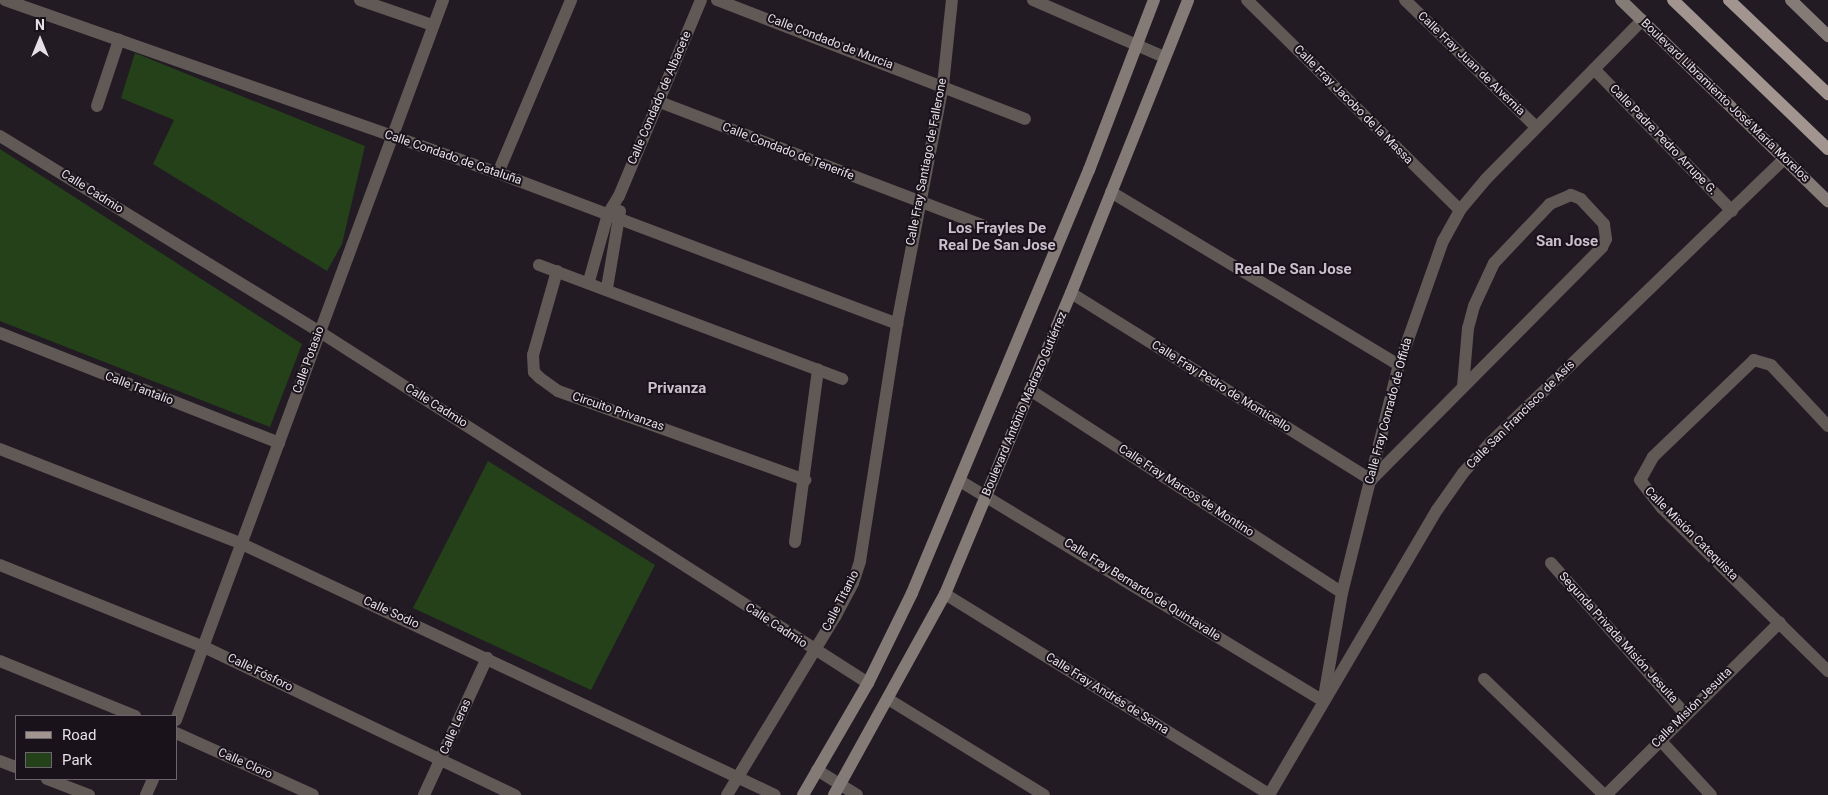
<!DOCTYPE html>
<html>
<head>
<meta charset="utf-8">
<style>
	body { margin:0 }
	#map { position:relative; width:1828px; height:795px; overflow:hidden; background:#221b24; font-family:Roboto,sans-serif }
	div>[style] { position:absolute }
	.green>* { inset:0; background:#254119 }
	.street>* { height:12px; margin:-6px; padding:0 6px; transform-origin:6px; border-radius:6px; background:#605956 }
	.secondary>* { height:12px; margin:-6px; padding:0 6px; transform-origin:6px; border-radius:6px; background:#857b76 }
	.primary>* { height:12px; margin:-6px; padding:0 6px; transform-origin:6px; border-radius:6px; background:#a2958f }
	span { translate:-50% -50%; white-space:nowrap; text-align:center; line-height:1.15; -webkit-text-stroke:4px #19121b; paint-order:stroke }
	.street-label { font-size:12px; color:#e6e1e7 }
	.quarter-label { font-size:15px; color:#cac0cd; font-weight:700 }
	.legend { position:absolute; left:15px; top:715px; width:162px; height:65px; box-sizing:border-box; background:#19121b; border:1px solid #6b656d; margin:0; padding:6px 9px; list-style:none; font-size:15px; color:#e6e1e7 }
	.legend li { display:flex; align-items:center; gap:10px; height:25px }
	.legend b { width:25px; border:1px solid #6b656d }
	.north { position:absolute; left:15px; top:15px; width:50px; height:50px; -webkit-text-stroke:4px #19121b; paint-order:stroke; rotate:0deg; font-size:14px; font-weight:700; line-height:20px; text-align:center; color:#e6e1e7 }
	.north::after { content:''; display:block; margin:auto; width:18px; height:22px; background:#e6e1e7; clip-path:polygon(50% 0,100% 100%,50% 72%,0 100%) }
</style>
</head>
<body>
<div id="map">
	<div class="green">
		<div style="clip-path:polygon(135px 53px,365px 146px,342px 244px,327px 271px,153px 164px,174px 120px,121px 98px)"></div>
		<div style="clip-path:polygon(0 149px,302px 344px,270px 427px,0 321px)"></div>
		<div style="clip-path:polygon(488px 461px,655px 565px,591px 690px,413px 608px)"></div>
	</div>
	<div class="street">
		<div style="left:5px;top:0;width:522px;rotate:19.34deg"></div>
		<div style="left:498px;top:173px;width:427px;rotate:20.7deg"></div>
		<div style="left:360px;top:0;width:76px;rotate:19.1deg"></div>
		<div style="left:717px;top:0;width:330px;rotate:21.1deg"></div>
		<div style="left:1033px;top:0;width:143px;rotate:23.5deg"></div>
		<div style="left:1247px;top:0;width:299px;rotate:44.6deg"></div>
		<div style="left:1405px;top:0;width:182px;rotate:44.1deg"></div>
		<div style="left:1594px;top:69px;width:198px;rotate:45.8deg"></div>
		<div style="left:657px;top:101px;width:348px;rotate:20.9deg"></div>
		<div style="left:97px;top:106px;width:70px;rotate:-71.6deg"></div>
		<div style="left:0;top:136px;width:375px;rotate:31.5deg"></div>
		<div style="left:320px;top:332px;width:651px;rotate:32.64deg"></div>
		<div style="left:498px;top:173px;width:188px;rotate:-67.1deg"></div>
		<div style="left:1111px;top:192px;width:336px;rotate:31deg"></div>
		<div style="left:539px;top:265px;width:324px;rotate:20.6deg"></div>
		<div style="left:557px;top:271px;width:87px;rotate:105.9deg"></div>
		<div style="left:533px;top:355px;width:17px;rotate:87deg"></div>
		<div style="left:534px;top:372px;width:8px;rotate:45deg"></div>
		<div style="left:540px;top:378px;width:22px;rotate:36deg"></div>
		<div style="left:558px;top:391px;width:263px;rotate:19.8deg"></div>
		<div style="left:589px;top:281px;width:70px;rotate:-74.2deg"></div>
		<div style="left:608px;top:214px;width:21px;rotate:-59deg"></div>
		<div style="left:619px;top:196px;width:212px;rotate:-67.3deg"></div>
		<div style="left:607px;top:288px;width:78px;rotate:-80.4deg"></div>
		<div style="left:1071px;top:293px;width:354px;rotate:31.9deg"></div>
		<div style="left:1371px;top:480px;width:328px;rotate:-45.2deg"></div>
		<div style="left:1602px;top:247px;width:9px;rotate:-63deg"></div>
		<div style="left:1606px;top:239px;width:15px;rotate:-98deg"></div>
		<div style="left:1604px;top:224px;width:34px;rotate:-133deg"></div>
		<div style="left:1581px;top:199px;width:11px;rotate:-158deg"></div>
		<div style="left:1571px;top:195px;width:23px;rotate:157deg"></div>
		<div style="left:1550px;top:204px;width:81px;rotate:133.5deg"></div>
		<div style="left:1494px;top:263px;width:47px;rotate:114.9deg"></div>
		<div style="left:1474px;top:306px;width:23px;rotate:105deg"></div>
		<div style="left:1468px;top:328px;width:58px;rotate:94.9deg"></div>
		<div style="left:0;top:333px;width:300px;rotate:21.5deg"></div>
		<div style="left:1030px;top:390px;width:372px;rotate:33deg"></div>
		<div style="left:1828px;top:426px;width:83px;rotate:-133.1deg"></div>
		<div style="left:1771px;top:365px;width:18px;rotate:-164deg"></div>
		<div style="left:1754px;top:360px;width:140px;rotate:136.2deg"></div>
		<div style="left:1653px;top:457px;width:26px;rotate:119deg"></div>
		<div style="left:1640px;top:480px;width:36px;rotate:52deg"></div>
		<div style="left:1662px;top:508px;width:233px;rotate:44.5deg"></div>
		<div style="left:0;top:449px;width:258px;rotate:21.4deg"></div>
		<div style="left:240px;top:543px;width:591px;rotate:25.22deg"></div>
		<div style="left:960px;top:481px;width:424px;rotate:31.2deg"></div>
		<div style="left:795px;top:542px;width:174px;rotate:-82.4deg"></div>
		<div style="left:1551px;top:563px;width:200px;rotate:48.4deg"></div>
		<div style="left:0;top:565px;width:218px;rotate:21.9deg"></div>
		<div style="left:202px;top:646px;width:347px;rotate:25.5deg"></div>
		<div style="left:945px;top:594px;width:382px;rotate:31.7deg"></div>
		<div style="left:0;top:661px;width:146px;rotate:22.2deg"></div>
		<div style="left:1484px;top:679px;width:167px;rotate:44deg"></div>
		<div style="left:1324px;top:697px;width:106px;rotate:-80.2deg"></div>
		<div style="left:1342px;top:593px;width:235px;rotate:-76deg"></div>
		<div style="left:1399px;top:365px;width:132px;rotate:-70.5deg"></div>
		<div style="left:1443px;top:241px;width:35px;rotate:-61deg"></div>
		<div style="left:1460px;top:210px;width:40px;rotate:-50deg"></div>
		<div style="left:1486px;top:179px;width:223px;rotate:-45.5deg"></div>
		<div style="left:888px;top:699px;width:183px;rotate:31.6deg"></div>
		<div style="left:176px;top:720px;width:768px;rotate:-69.65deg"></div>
		<div style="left:176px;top:733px;width:150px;rotate:24.3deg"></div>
		<div style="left:1660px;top:740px;width:75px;rotate:47.2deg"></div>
		<div style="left:0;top:761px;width:17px;rotate:21deg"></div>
		<div style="left:817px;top:770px;width:47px;rotate:32deg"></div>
		<div style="left:47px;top:779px;width:45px;rotate:20.9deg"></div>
		<div style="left:146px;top:795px;width:17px;rotate:-66deg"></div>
		<div style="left:424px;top:795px;width:151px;rotate:-65.3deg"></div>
		<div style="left:727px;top:795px;width:208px;rotate:-58.8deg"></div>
		<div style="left:835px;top:617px;width:38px;rotate:-62deg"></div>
		<div style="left:853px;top:583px;width:23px;rotate:-72deg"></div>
		<div style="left:860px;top:561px;width:240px;rotate:-81.1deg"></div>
		<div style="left:897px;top:324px;width:243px;rotate:-79.1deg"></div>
		<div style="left:943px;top:85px;width:85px;rotate:-84deg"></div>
		<div style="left:1269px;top:795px;width:331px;rotate:-59.5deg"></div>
		<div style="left:1437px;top:510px;width:45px;rotate:-54.9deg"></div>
		<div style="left:1463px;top:473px;width:42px;rotate:-47.9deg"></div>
		<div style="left:1491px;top:442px;width:407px;rotate:-44deg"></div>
		<div style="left:1606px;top:795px;width:245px;rotate:-44.8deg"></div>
	</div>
	<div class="secondary">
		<div style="left:1621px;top:0;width:289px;rotate:44.2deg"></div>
		<div style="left:1791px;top:0;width:52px;rotate:44.2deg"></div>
		<div style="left:803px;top:795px;width:129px;rotate:-59.9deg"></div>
		<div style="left:868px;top:683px;width:100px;rotate:-63.9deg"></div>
		<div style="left:912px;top:593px;width:459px;rotate:-67.3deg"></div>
		<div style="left:1089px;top:170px;width:182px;rotate:-69.1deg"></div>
		<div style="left:834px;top:795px;width:230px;rotate:-61.1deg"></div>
		<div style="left:945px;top:594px;width:326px;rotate:-67.3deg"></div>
		<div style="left:1071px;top:293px;width:315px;rotate:-68.2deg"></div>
	</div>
	<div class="primary">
		<div style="left:1673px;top:0;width:215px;rotate:43.9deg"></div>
		<div style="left:1729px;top:0;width:137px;rotate:43.5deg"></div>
	</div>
	<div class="street-label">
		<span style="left:830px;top:42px;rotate:21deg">Calle Condado de Murcia</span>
		<span style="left:1471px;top:64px;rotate:44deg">Calle Fray Juan de Alvernia</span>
		<span style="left:660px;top:98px;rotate:-67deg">Calle Condado de Albacete</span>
		<span style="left:1725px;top:101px;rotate:44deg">Boulevard Libramiento José María Morelos</span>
		<span style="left:1353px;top:105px;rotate:45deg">Calle Fray Jacobo de la Massa</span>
		<span style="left:1663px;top:140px;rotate:46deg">Calle Padre Pedro Arrupe G.</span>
		<span style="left:788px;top:152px;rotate:21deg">Calle Condado de Tenerife</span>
		<span style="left:453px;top:158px;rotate:19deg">Calle Condado de Cataluña</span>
		<span style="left:927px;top:162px;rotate:-79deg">Calle Fray Santiago de Fallerone</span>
		<span style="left:92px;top:192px;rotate:32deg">Calle Cadmio</span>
		<span style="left:309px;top:360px;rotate:-70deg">Calle Potasio</span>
		<span style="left:1221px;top:387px;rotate:32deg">Calle Fray Pedro de Monticello</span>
		<span style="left:139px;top:389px;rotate:21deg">Calle Tantalio</span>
		<span style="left:1025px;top:404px;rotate:-67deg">Boulevard Antônio Madrazo Gutiérrez</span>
		<span style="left:436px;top:406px;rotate:32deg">Calle Cadmio</span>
		<span style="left:1389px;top:411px;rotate:-75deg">Calle Fray Conrado de Offida</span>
		<span style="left:618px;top:412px;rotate:19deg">Circuito Privanzas</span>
		<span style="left:1521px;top:415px;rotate:-45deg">Calle San Francisco de Asís</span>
		<span style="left:1186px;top:491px;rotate:33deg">Calle Fray Marcos de Montino</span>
		<span style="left:1691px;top:534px;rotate:45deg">Calle Misión Catequista</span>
		<span style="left:1142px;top:590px;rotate:32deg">Calle Fray Bernardo de Quintavalle</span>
		<span style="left:841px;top:601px;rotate:-63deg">Calle Titanio</span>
		<span style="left:391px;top:613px;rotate:25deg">Calle Sodio</span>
		<span style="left:776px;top:626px;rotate:33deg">Calle Cadmio</span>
		<span style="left:1618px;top:638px;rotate:48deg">Segunda Privada Misión Jesuita</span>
		<span style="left:260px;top:673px;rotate:26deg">Calle Fósforo</span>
		<span style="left:1107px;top:694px;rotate:32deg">Calle Fray Andrés de Serna</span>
		<span style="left:1692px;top:708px;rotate:-45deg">Calle Misión Jesuita</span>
		<span style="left:456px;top:727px;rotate:-66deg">Calle Leras</span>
		<span style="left:245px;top:764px;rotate:24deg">Calle Cloro</span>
	</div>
	<div class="quarter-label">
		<span style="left:997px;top:237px">Los Frayles De<br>Real De San Jose</span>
		<span style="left:1567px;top:242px">San Jose</span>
		<span style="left:1293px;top:270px">Real De San Jose</span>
		<span style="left:677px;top:389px">Privanza</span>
	</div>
	<ul class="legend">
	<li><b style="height:6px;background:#a2958f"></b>Road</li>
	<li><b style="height:14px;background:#254119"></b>Park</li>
	</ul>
	<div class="north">N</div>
</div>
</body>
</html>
